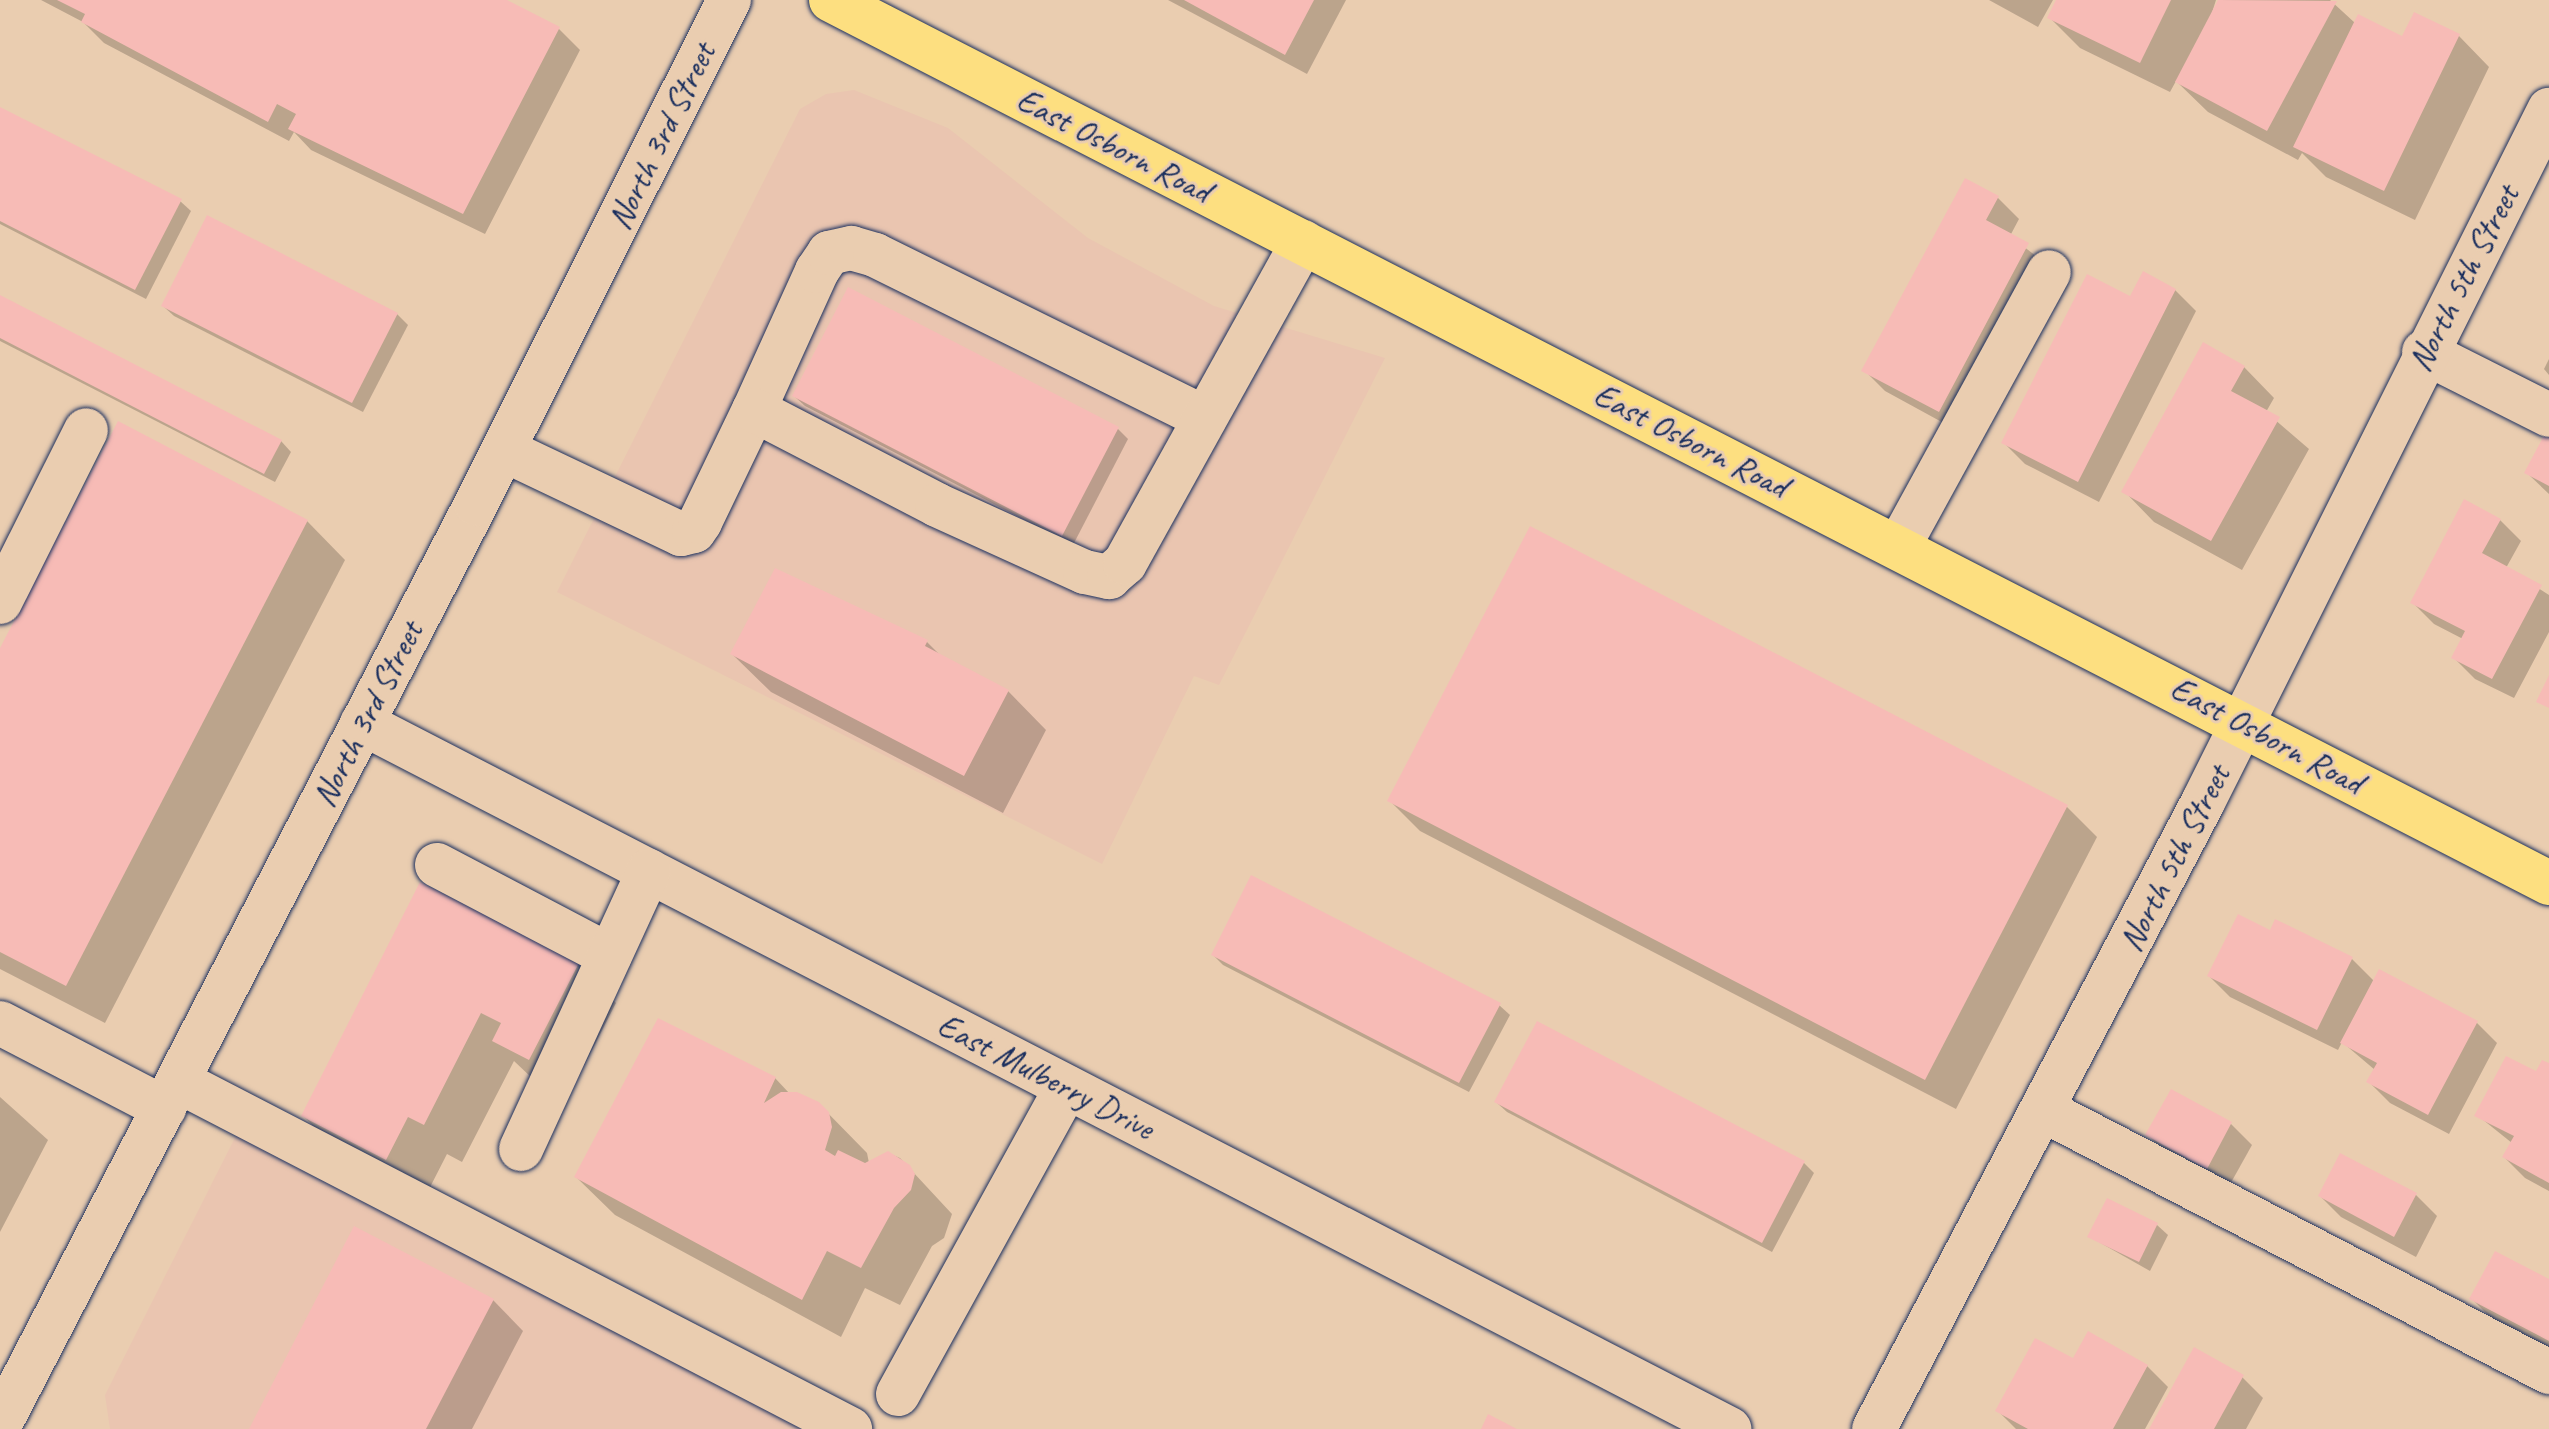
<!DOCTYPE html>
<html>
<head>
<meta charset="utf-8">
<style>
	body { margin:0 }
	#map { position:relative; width:2549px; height:1429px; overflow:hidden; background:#eacdb0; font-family:Caveat,sans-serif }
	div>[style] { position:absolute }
	.built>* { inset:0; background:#eac5b0 }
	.shadow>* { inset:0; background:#0003 }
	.building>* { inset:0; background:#f7bbb6 }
	.roads { filter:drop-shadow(0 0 2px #1b2f5e) drop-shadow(0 0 2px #1b2f5e) }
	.minor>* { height:44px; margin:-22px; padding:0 22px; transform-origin:22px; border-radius:22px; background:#eacdb0 }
	.major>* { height:44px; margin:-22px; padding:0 22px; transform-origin:22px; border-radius:22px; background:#fddf80 }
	span { translate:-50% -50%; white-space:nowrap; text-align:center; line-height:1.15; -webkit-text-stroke:6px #eacdb0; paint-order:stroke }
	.street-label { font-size:34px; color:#1b2f5e }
</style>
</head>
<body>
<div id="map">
	<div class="built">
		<div style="clip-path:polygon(854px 90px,948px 128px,1088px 238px,1214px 306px,1385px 358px,1219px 685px,1194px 676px,1102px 864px,557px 592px,800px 109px,826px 94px)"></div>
		<div style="clip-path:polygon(249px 1110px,876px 1429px,110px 1429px,105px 1395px)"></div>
	</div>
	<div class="shadow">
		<div style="clip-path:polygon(41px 0,503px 0,559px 29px,580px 50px,485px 234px,311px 150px,294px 132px,289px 141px,104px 43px,83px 22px)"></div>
		<div style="clip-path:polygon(1168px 0,1346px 0,1307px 74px)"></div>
		<div style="clip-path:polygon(1989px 0,2053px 0,2038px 27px)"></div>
		<div style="clip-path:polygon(2058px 0,2216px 0,2209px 22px,2221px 0,2330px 0,2355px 23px,2403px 38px,2459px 36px,2489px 67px,2415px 220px,2326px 177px,2302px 153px,2298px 160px,2208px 112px,2176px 81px,2170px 92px,2080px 48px,2050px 18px)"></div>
		<div style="clip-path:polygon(0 109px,180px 201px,191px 211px,146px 299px,0 224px)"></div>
		<div style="clip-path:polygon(1966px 180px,1998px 198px,2019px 219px,2010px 236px,2049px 266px,1960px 432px,1885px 391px,1864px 370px)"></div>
		<div style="clip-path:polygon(2175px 290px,2196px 311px,2099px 502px,2025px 464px,2004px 443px)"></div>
		<div style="clip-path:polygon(0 297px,281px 441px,291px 452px,275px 482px,0 341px)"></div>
		<div style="clip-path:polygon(163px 306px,397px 314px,408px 325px,363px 412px,174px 316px)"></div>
		<div style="clip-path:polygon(2549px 359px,2549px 375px,2544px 369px)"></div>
		<div style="clip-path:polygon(2244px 367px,2274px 398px,2266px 412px,2309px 449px,2242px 570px,2154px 522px,2124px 491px)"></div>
		<div style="clip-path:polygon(794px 396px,1118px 429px,1128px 439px,1073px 545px,805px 406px)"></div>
		<div style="clip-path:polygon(2549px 430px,2549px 494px,2527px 473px)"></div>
		<div style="clip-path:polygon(2500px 520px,2521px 541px,2506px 568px,2549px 595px,2549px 632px,2514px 698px,2475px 679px,2454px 658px,2463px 639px,2434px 624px,2413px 603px)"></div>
		<div style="clip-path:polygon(307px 521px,345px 560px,105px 1023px,0 969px,0 652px)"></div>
		<div style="clip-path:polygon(776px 571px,927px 642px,942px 657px,1008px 691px,1046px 730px,1003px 813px,771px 692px,732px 654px)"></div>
		<div style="clip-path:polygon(1390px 801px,2066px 806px,2097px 837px,1956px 1109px,1420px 831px)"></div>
		<div style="clip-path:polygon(421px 885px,578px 964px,616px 1003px,568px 1097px,533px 1079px,514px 1061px,462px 1162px,447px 1154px,425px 1197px,342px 1154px,303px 1116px)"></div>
		<div style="clip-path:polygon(2271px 933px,2352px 959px,2375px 982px,2476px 1022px,2497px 1043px,2449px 1134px,2390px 1103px,2369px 1082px,2375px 1070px,2342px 1042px,2338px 1050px,2230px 997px,2209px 976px)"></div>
		<div style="clip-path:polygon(1213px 955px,1499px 1005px,1510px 1015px,1469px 1092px,1223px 965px)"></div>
		<div style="clip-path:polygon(2549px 1066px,2549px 1191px,2525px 1178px,2504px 1157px,2512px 1143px,2477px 1115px)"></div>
		<div style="clip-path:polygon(775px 1078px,790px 1094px,818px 1103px,867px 1153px,869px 1163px,888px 1153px,900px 1158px,952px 1214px,944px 1238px,932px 1246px,900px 1305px,865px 1288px,841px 1337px,615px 1215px,576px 1177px)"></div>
		<div style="clip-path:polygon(0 1097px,48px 1140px,0 1232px)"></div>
		<div style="clip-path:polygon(1496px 1102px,1804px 1163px,1814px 1173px,1772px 1252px,1507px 1112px)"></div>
		<div style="clip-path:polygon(2231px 1124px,2252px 1145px,2228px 1188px,2169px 1156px,2148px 1135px)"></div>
		<div style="clip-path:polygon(2341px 1156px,2416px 1195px,2437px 1216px,2416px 1257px,2341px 1217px,2320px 1196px)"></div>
		<div style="clip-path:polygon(2157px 1225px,2168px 1235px,2150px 1271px,2090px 1237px)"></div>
		<div style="clip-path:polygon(2549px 1281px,2549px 1349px,2493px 1320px,2472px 1299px)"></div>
		<div style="clip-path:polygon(493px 1300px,523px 1331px,472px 1429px,251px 1429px)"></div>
		<div style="clip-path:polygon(2074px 1361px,2147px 1366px,2168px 1387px,2145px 1429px,2016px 1429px,1998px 1411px)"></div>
		<div style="clip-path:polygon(2242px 1377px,2263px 1398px,2246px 1429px,2151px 1429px)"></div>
	</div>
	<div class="building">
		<div style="clip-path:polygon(57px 0,507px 0,560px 27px,463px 214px,288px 129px,296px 114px,277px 104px,268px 122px,81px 22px,85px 14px)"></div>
		<div style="clip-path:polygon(1184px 0,1314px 0,1285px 55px)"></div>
		<div style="clip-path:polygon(2056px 0,2171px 0,2140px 63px,2047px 18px)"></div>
		<div style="clip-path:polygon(2218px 0,2337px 1px,2267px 131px,2175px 82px)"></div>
		<div style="clip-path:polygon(2414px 12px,2460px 34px,2384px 191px,2293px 147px,2358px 14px,2402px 36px)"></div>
		<div style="clip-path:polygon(0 107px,182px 199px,135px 290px,0 221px)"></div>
		<div style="clip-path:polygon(1965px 178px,1999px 196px,1986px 220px,2029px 243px,1939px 412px,1861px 371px)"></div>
		<div style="clip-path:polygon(207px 215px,398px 313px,352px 403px,161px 306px)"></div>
		<div style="clip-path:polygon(2143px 271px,2176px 289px,2078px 482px,2001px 443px,2087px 274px,2130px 296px)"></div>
		<div style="clip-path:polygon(848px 287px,1119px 427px,1062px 536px,792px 396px)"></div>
		<div style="clip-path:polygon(0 295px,282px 440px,264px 474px,0 338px)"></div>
		<div style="clip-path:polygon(2203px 342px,2245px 366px,2231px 391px,2280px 417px,2211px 541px,2121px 492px)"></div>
		<div style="clip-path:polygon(118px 421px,308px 520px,66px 986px,0 952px,0 648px)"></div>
		<div style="clip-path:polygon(2549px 426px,2549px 486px,2524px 473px)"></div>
		<div style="clip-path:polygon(2464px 499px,2501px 519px,2482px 553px,2542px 585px,2492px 679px,2451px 658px,2465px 631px,2410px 603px)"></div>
		<div style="clip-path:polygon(1530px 526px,2068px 805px,1925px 1080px,1387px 801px)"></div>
		<div style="clip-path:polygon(775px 568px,928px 640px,925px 646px,1009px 690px,964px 776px,730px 654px)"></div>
		<div style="clip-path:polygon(2549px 675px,2549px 708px,2536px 702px)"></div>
		<div style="clip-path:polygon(1251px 875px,1501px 1003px,1459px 1083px,1211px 955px)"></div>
		<div style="clip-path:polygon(420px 882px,579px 963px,529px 1060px,492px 1041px,501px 1023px,481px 1013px,424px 1125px,408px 1117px,386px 1160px,301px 1116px)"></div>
		<div style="clip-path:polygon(2238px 914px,2270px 930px,2275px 919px,2353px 957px,2317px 1030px,2207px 976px)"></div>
		<div style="clip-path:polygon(2379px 969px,2478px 1021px,2428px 1115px,2366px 1082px,2377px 1063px,2340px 1043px)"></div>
		<div style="clip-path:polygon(658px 1018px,776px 1077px,764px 1103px,781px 1092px,797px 1092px,819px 1102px,829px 1112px,832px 1127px,825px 1150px,835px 1156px,838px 1150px,865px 1163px,888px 1151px,910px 1165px,915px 1174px,911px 1190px,894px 1208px,861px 1268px,827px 1251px,802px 1300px,574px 1177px)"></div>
		<div style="clip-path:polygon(1537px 1021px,1805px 1161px,1762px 1243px,1494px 1102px)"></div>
		<div style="clip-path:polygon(2506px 1056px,2536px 1071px,2542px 1060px,2549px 1063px,2549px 1183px,2502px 1157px,2514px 1136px,2474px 1116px)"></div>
		<div style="clip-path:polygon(2171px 1089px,2232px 1122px,2207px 1169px,2145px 1135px)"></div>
		<div style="clip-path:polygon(2340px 1153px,2417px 1193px,2394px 1237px,2318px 1196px)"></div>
		<div style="clip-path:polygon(2107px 1198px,2158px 1223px,2139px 1262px,2087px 1237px)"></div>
		<div style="clip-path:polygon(354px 1226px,494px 1299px,426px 1429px,249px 1429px)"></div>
		<div style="clip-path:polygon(2495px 1251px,2549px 1279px,2549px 1341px,2469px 1299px)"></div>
		<div style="clip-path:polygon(2088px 1331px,2148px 1365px,2113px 1429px,2028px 1429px,1995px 1411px,2035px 1338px,2073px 1358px)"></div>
		<div style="clip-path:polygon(2194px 1347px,2244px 1375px,2214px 1429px,2149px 1429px)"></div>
		<div style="clip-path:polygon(1488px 1414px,1517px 1429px,1481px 1429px)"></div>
	</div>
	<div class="roads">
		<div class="minor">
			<div style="left:2424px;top:352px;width:140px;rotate:26.7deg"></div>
			<div style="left:754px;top:410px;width:153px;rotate:-65.6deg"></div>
			<div style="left:817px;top:271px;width:22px;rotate:-56deg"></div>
			<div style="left:829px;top:253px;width:23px;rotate:-13deg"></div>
			<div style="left:851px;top:248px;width:25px;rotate:16deg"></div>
			<div style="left:875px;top:255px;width:368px;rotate:26.3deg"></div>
			<div style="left:504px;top:450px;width:196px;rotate:25.4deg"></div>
			<div style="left:681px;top:534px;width:13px;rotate:-13deg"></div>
			<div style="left:694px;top:531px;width:11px;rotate:-56deg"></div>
			<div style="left:700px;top:522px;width:124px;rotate:-64.3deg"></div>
			<div style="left:754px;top:410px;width:206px;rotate:27.4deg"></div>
			<div style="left:937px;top:505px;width:162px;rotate:24.4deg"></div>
			<div style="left:1085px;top:572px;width:25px;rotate:12deg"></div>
			<div style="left:1109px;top:577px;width:21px;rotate:-41deg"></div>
			<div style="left:1125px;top:563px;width:367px;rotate:-61deg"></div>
			<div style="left:1899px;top:546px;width:312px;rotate:-61.3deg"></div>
			<div style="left:0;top:602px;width:192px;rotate:-63.4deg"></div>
			<div style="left:362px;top:723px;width:1539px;rotate:27.31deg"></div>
			<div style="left:437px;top:865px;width:195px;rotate:27.7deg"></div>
			<div style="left:0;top:1023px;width:185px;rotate:27.4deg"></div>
			<div style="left:178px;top:1081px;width:757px;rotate:27.38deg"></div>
			<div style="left:2045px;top:1111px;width:568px;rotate:27.38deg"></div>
			<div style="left:521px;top:1149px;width:306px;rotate:-65.3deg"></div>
			<div style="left:898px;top:1394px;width:350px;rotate:-61.2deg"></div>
			<div style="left:0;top:1424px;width:1036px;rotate:-62.64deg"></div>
			<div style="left:476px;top:504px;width:564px;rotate:-63.34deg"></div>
			<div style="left:1874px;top:1429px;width:708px;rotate:-62.31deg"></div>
			<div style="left:2203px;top:802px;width:774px;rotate:-63.43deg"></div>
		</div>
		<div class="major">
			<div style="left:831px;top:0;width:1932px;rotate:27.2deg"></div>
		</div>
	</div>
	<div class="street-label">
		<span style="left:661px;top:136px;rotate:-64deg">North 3rd Street</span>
		<span style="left:1114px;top:145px;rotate:27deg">East Osborn Road</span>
		<span style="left:2463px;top:278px;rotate:-63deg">North 5th Street</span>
		<span style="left:1691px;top:440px;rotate:27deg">East Osborn Road</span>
		<span style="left:367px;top:714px;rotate:-63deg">North 3rd Street</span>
		<span style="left:2267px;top:735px;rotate:28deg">East Osborn Road</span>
		<span style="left:2174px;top:858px;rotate:-63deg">North 5th Street</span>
		<span style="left:1046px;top:1076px;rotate:27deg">East Mulberry Drive</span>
	</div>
</div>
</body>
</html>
